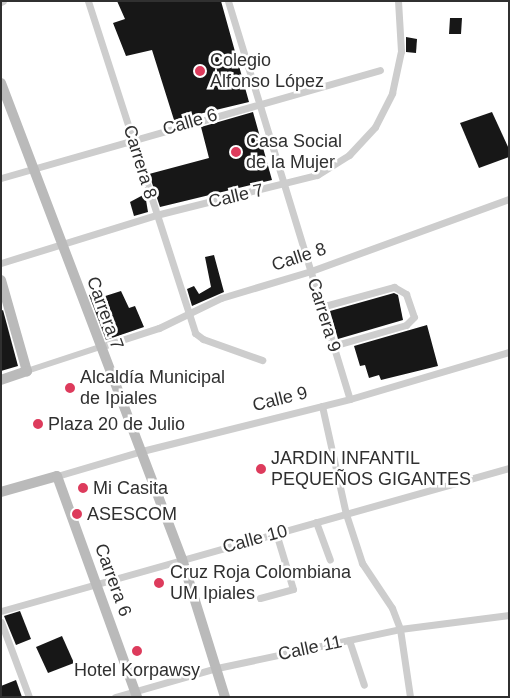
<!DOCTYPE html>
<html>
<head>
<meta charset="utf-8">
<style>
	body { margin:0 }
	#map { position:relative; width:510px; height:698px; overflow:hidden; background:#fff; font-family:Helvetica,sans-serif }
	div>[style] { position:absolute }
	.building>* { inset:0; background:#171717 }
	.pedestrian>* { height:5.5px; margin:-2.75px; padding:0 2.75px; transform-origin:2.75px; border-radius:2.75px; background:#cdcdcd }
	.minor>* { height:7px; margin:-3.5px; padding:0 3.5px; transform-origin:3.5px; border-radius:3.5px; background:#cdcdcd }
	.secondary>* { height:10px; margin:-5px; padding:0 5px; transform-origin:5px; border-radius:5px; background:#bababa }
	.dots>* { width:14px; height:14px; translate:-50% -50%; box-sizing:border-box; border:2px solid #fff; border-radius:50% }
	span { translate:-50% -50%; white-space:nowrap; text-align:center; line-height:1.15; -webkit-text-stroke:5px #fff; paint-order:stroke }
	.poi-label { font-size:18px; color:#303030 }
	.left { translate:0 -50%; text-align:left }
	.street-label { font-size:18px; color:#303030 }
	.frame { position:absolute; inset:0; border:2px solid #303030; pointer-events:none }
</style>
</head>
<body>
<div id="map">
	<div class="building">
		<div style="clip-path:polygon(117px 1px,221px 1px,249px 102px,174px 120px,152px 50px,126px 56px,113px 23px,125px 19px)"></div>
		<div style="clip-path:polygon(450px 18px,462px 18px,461px 34px,449px 34px)"></div>
		<div style="clip-path:polygon(406px 37px,417px 39px,416px 53px,406px 52px)"></div>
		<div style="clip-path:polygon(253px 112px,272px 180px,160px 207px,149px 174px,209px 158px,201px 127px)"></div>
		<div style="clip-path:polygon(492px 112px,509px 149px,509px 157px,479px 168px,460px 123px)"></div>
		<div style="clip-path:polygon(145px 194px,148px 212px,134px 216px,130px 202px)"></div>
		<div style="clip-path:polygon(214px 255px,224px 292px,192px 306px,187px 289px,194px 286px,199px 294px,211px 287px,205px 257px)"></div>
		<div style="clip-path:polygon(121px 291px,129px 308px,135px 306px,144px 327px,106px 340px,89px 295px,96px 292px,99px 298px)"></div>
		<div style="clip-path:polygon(394px 293px,398px 295px,403px 320px,338px 339px,330px 311px)"></div>
		<div style="clip-path:polygon(3px 310px,18px 366px,1px 371px,1px 311px)"></div>
		<div style="clip-path:polygon(427px 325px,438px 366px,381px 380px,379px 375px,369px 378px,365px 365px,360px 366px,354px 346px)"></div>
		<div style="clip-path:polygon(20px 611px,31px 639px,16px 645px,4px 616px)"></div>
		<div style="clip-path:polygon(62px 636px,74px 663px,48px 673px,36px 647px)"></div>
		<div style="clip-path:polygon(16px 680px,22px 697px,1px 697px,1px 686px)"></div>
	</div>
	<div class="pedestrian">
		<div style="left:27px;top:371px;width:77px;rotate:-18.2deg"></div>
	</div>
	<div class="minor">
		<div style="left:88px;top:1px;width:349px;rotate:72.1deg"></div>
		<div style="left:195px;top:333px;width:10px;rotate:37deg"></div>
		<div style="left:203px;top:339px;width:63px;rotate:19.6deg"></div>
		<div style="left:228px;top:1px;width:416px;rotate:73deg"></div>
		<div style="left:1px;top:2px;width:2px;rotate:-27deg"></div>
		<div style="left:1px;top:178px;width:394px;rotate:-15.9deg"></div>
		<div style="left:1px;top:263px;width:162px;rotate:-17.2deg"></div>
		<div style="left:156px;top:215px;width:166px;rotate:-14deg"></div>
		<div style="left:317px;top:175px;width:38px;rotate:-32deg"></div>
		<div style="left:349px;top:155px;width:38px;rotate:-47deg"></div>
		<div style="left:375px;top:127px;width:38px;rotate:-63deg"></div>
		<div style="left:392px;top:93px;width:43px;rotate:-77.9deg"></div>
		<div style="left:401px;top:51px;width:50px;rotate:-93.4deg"></div>
		<div style="left:321px;top:307px;width:76px;rotate:-15.3deg"></div>
		<div style="left:394px;top:287px;width:14px;rotate:30deg"></div>
		<div style="left:406px;top:294px;width:24px;rotate:71deg"></div>
		<div style="left:414px;top:317px;width:11px;rotate:135deg"></div>
		<div style="left:406px;top:325px;width:76px;rotate:164deg"></div>
		<div style="left:100px;top:347px;width:62px;rotate:-17.9deg"></div>
		<div style="left:159px;top:328px;width:69px;rotate:-25.8deg"></div>
		<div style="left:221px;top:298px;width:94px;rotate:-16.7deg"></div>
		<div style="left:311px;top:271px;width:211px;rotate:-20deg"></div>
		<div style="left:322px;top:406px;width:111px;rotate:77.5deg"></div>
		<div style="left:346px;top:514px;width:52px;rotate:71.9deg"></div>
		<div style="left:362px;top:563px;width:54px;rotate:56.3deg"></div>
		<div style="left:392px;top:608px;width:22px;rotate:69deg"></div>
		<div style="left:400px;top:629px;width:69px;rotate:81.6deg"></div>
		<div style="left:57px;top:476px;width:89px;rotate:-16.4deg"></div>
		<div style="left:142px;top:451px;width:214px;rotate:-14deg"></div>
		<div style="left:350px;top:399px;width:166px;rotate:-16.5deg"></div>
		<div style="left:316px;top:522px;width:40px;rotate:69.8deg"></div>
		<div style="left:260px;top:598px;width:34px;rotate:-15deg"></div>
		<div style="left:293px;top:589px;width:59px;rotate:-106.9deg"></div>
		<div style="left:1px;top:611px;width:528px;rotate:-15.72deg"></div>
		<div style="left:1px;top:622px;width:80px;rotate:69.5deg"></div>
		<div style="left:349px;top:640px;width:47px;rotate:71.6deg"></div>
		<div style="left:115px;top:697px;width:106px;rotate:-15.9deg"></div>
		<div style="left:217px;top:668px;width:187px;rotate:-12deg"></div>
		<div style="left:400px;top:629px;width:110px;rotate:-7.3deg"></div>
	</div>
	<div class="secondary">
		<div style="left:1px;top:83px;width:509px;rotate:69.18deg"></div>
		<div style="left:182px;top:559px;width:145px;rotate:72.7deg"></div>
		<div style="left:1px;top:280px;width:95px;rotate:74.1deg"></div>
		<div style="left:27px;top:371px;width:28px;rotate:161deg"></div>
		<div style="left:1px;top:492px;width:58px;rotate:-15.9deg"></div>
		<div style="left:57px;top:476px;width:235px;rotate:70.1deg"></div>
	</div>
	<div class="dots">
		<div style="left:200px;top:71px;background:#dd3b5c"></div>
		<div style="left:236px;top:152px;background:#dd3b5c"></div>
		<div style="left:70px;top:388px;background:#dd3b5c"></div>
		<div style="left:38px;top:424px;background:#dd3b5c"></div>
		<div style="left:261px;top:469px;background:#dd3b5c"></div>
		<div style="left:83px;top:488px;background:#dd3b5c"></div>
		<div style="left:77px;top:514px;background:#dd3b5c"></div>
		<div style="left:159px;top:583px;background:#dd3b5c"></div>
		<div style="left:137px;top:651px;background:#dd3b5c"></div>
	</div>
	<div class="poi-label">
		<span class="left" style="left:210px;top:71px">Colegio<br>Alfonso López</span>
		<span class="left" style="left:246px;top:152px">Casa Social<br>de la Mujer</span>
		<span class="left" style="left:80px;top:388px">Alcaldía Municipal<br>de Ipiales</span>
		<span class="left" style="left:48px;top:424px">Plaza 20 de Julio</span>
		<span class="left" style="left:271px;top:469px">JARDIN INFANTIL<br>PEQUEÑOS GIGANTES</span>
		<span class="left" style="left:93px;top:488px">Mi Casita</span>
		<span class="left" style="left:87px;top:514px">ASESCOM</span>
		<span class="left" style="left:170px;top:583px">Cruz Roja Colombiana<br>UM Ipiales</span>
		<span style="left:137px;top:670px">Hotel Korpawsy</span>
	</div>
	<div class="street-label">
		<span style="left:190px;top:122px;rotate:-16deg">Calle 6</span>
		<span style="left:140px;top:162px;rotate:73deg">Carrera 8</span>
		<span style="left:236px;top:196px;rotate:-13deg">Calle 7</span>
		<span style="left:299px;top:257px;rotate:-18deg">Calle 8</span>
		<span style="left:105px;top:313px;rotate:70deg">Carrera 7</span>
		<span style="left:324px;top:315px;rotate:73deg">Carrera 9</span>
		<span style="left:280px;top:399px;rotate:-14deg">Calle 9</span>
		<span style="left:255px;top:539px;rotate:-15deg">Calle 10</span>
		<span style="left:113px;top:580px;rotate:70deg">Carrera 6</span>
		<span style="left:310px;top:648px;rotate:-12deg">Calle 11</span>
	</div>
	<div class="frame"></div>
</div>
</body>
</html>
